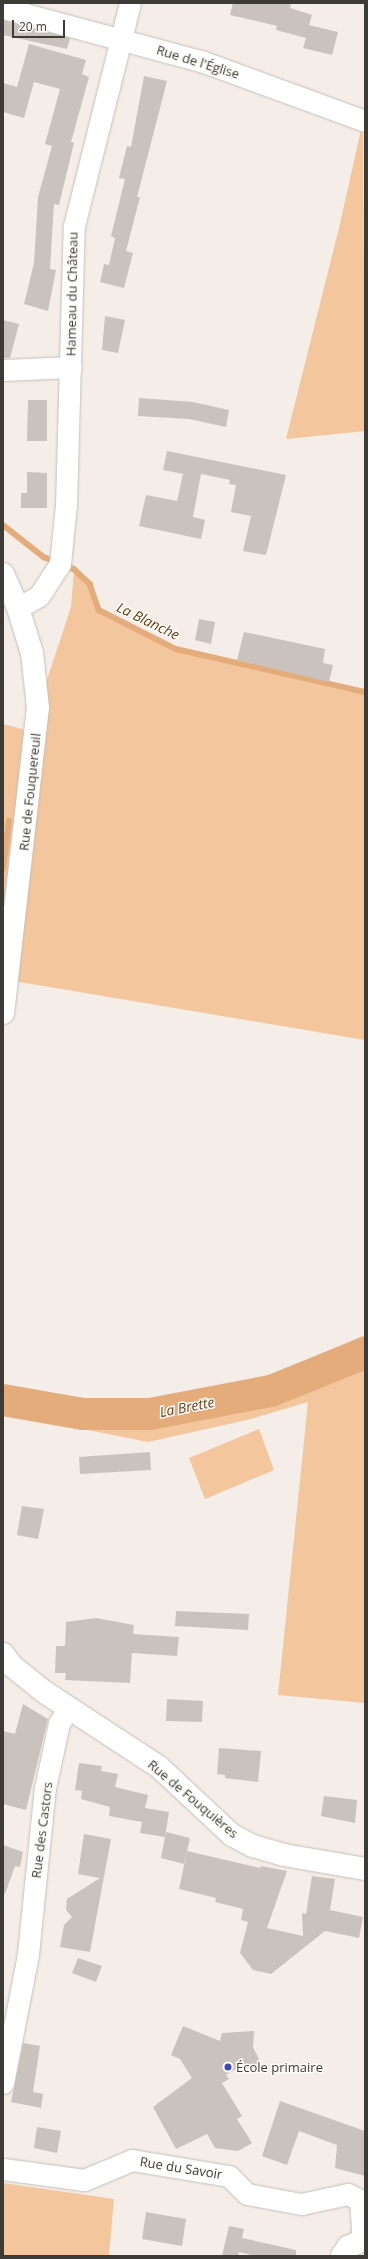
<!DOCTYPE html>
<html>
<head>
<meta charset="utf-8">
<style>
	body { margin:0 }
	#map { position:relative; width:368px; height:2259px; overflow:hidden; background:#f5ede7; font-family:"Open Sans",sans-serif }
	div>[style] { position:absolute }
	.green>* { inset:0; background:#f4c69d }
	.stream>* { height:5.5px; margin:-2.75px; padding:0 2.75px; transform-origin:2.75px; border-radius:2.75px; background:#e4ac7a }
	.river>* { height:32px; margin:-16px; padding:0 16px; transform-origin:16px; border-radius:16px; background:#e4ac7a }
	.building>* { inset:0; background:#cac3bd }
	.roads { filter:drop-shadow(0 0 1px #c6bfb9) drop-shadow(0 0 1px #c6bfb9) }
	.minor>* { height:21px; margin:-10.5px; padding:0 10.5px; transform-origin:10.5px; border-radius:10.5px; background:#fff }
	.tertiary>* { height:22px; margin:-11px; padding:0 11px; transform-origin:11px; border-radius:11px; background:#fff }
	.dots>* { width:11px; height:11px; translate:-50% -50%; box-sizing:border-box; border:2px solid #fefcf9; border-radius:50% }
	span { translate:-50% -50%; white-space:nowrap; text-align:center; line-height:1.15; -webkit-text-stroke:3px #fefcf9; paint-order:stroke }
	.street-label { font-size:13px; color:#3d3b38 }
	.poi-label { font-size:13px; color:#3d3b38 }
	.left { translate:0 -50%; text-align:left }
	.water-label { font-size:14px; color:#633e18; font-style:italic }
	.frame { position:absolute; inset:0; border:4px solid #3d3b38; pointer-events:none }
	.scale { position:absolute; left:12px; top:20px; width:53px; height:18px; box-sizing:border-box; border:2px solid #3d3b38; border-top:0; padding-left:5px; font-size:12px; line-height:14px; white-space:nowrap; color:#3d3b38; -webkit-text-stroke:3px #fefcf9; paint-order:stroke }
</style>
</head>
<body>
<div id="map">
	<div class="green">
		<div style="clip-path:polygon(363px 121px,365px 431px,286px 439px,339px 228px)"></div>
		<div style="clip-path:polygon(74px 569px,90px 584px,99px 610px,176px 649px,365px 692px,365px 1040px,8px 980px,3px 1013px,3px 724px,26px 730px,38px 707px,71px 607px)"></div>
		<div style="clip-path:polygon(365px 1335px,365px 1703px,278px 1695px,308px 1402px,251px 1419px,148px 1442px,3px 1413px,3px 1387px,143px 1406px,261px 1380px)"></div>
		<div style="clip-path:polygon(259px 1429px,274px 1470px,205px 1499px,189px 1458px)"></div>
		<div style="clip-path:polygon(3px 2183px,114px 2199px,109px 2256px,3px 2256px)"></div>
	</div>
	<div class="stream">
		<div style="left:3px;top:525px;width:52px;rotate:38deg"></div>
		<div style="left:44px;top:557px;width:32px;rotate:22deg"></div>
		<div style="left:74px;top:569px;width:22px;rotate:43deg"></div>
		<div style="left:90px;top:584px;width:28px;rotate:71deg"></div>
		<div style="left:99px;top:610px;width:86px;rotate:26.9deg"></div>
		<div style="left:176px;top:649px;width:194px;rotate:12.8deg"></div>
		<div style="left:3px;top:869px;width:48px;rotate:-82.9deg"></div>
	</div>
	<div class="river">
		<div style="left:3px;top:1400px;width:81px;rotate:9.9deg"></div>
		<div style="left:83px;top:1414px;width:67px"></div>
		<div style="left:150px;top:1414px;width:123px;rotate:-10.8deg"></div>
		<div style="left:271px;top:1391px;width:101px;rotate:-22deg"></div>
	</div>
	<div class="building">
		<div style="clip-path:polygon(233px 3px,291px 3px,290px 8px,312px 15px,309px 25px,338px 32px,332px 55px,303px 48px,306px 38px,276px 30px,277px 26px,230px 15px)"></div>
		<div style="clip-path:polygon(3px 20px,70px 38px,67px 49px,3px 35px)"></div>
		<div style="clip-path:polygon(29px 44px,86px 60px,82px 74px,89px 77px,71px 142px,74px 143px,59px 205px,54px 204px,50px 269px,56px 270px,48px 311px,24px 304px,34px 263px,38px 197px,52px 146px,45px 144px,60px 89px,34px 82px,24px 118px,3px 112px,3px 83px,17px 87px)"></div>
		<div style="clip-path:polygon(144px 76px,167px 81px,137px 197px,140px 197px,126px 251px,133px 253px,124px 288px,100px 282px,104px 264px,109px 265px,115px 238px,111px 236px,125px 179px,119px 178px,127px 146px,131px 147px)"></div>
		<div style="clip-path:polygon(105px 316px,125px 320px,118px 353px,102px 350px)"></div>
		<div style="clip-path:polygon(3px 320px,19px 324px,10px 358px,3px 358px)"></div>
		<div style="clip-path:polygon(139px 398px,193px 402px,229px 410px,226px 427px,189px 419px,138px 416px)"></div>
		<div style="clip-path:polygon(28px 400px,47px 400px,47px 441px,27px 441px)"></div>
		<div style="clip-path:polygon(167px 451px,286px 475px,266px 555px,243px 551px,251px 516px,231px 512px,236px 485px,229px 484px,230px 480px,201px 474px,193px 517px,205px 520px,201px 539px,139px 526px,146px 495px,177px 501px,183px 474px,163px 470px)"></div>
		<div style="clip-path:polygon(27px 472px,47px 473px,47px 508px,21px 508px,21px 493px,27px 493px)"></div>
		<div style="clip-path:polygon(199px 619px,215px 622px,211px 644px,195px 640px)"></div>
		<div style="clip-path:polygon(244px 632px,325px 649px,323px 663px,333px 665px,329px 682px,237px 660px)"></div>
		<div style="clip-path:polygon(150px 1452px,151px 1470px,80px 1474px,79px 1457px)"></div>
		<div style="clip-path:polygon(22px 1506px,44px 1509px,38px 1539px,17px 1535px)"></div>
		<div style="clip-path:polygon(176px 1611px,249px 1614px,248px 1630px,175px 1626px)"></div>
		<div style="clip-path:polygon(96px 1618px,134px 1625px,133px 1634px,179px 1637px,177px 1656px,132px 1653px,130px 1683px,65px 1680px,66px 1673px,55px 1673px,56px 1646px,65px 1646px,66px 1622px)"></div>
		<div style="clip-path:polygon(167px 1699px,203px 1701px,202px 1722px,166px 1721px)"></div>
		<div style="clip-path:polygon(23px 1704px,48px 1719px,26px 1810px,3px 1804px,3px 1731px,15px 1734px)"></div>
		<div style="clip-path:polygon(219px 1748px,261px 1751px,258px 1782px,225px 1778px,225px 1775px,217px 1774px)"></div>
		<div style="clip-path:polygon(79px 1763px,102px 1766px,101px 1771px,118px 1774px,115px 1787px,148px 1795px,145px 1808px,169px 1812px,165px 1837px,140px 1833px,142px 1822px,109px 1816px,110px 1807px,81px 1799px,82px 1791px,75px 1790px)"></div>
		<div style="clip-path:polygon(324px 1796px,357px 1800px,355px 1823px,321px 1816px)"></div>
		<div style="clip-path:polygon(166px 1832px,190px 1838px,184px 1864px,161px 1858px)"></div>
		<div style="clip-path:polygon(84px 1834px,111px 1839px,90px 1952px,60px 1947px,64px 1925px,72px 1917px,66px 1910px,67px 1899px,100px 1878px,78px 1874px)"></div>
		<div style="clip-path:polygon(3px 1845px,23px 1852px,20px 1867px,15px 1866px,5px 1894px,3px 1894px)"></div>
		<div style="clip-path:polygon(187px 1851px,260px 1868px,261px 1866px,287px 1871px,267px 1928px,303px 1936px,302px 1913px,306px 1914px,312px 1876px,335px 1879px,330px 1910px,363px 1917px,359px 1938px,325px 1931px,271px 1974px,253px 1970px,240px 1953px,248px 1922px,241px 1920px,243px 1909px,215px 1902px,216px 1898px,179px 1889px)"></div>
		<div style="clip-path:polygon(78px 1958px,102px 1966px,96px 1982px,72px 1973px)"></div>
		<div style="clip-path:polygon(183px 2026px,220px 2041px,222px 2033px,254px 2031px,253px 2047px,263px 2068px,245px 2064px,226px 2075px,229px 2079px,222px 2083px,242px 2116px,237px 2119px,252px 2143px,238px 2151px,215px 2148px,207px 2134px,176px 2149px,153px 2107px,192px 2078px,180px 2059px,171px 2055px)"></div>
		<div style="clip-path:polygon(23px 2043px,40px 2046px,33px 2092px,43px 2094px,41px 2108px,11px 2102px)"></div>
		<div style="clip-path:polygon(280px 2101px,365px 2131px,365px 2176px,335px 2168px,337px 2145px,299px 2131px,287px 2165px,262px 2156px)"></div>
		<div style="clip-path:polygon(37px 2127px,61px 2131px,57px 2153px,34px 2148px)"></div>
		<div style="clip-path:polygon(146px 2212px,186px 2219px,182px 2246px,142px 2239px)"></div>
		<div style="clip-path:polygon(229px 2226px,244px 2229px,242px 2238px,296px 2250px,296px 2256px,256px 2256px,239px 2252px,238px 2256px,222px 2256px)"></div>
	</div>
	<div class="roads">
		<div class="minor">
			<div style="left:3px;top:8px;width:205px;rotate:15deg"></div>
			<div style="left:201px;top:61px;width:175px;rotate:20.1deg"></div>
			<div style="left:3px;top:370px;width:68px;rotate:-2.5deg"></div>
			<div style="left:18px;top:608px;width:24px;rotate:-30deg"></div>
			<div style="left:39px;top:596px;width:38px;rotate:-57deg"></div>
			<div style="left:60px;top:564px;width:59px;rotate:-84.2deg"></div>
			<div style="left:66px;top:505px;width:279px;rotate:-88.4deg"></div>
			<div style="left:74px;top:226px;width:230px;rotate:-75.9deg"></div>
			<div style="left:3px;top:2083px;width:131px;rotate:-79deg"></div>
			<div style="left:28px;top:1954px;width:167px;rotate:-84.2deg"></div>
			<div style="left:45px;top:1788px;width:66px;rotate:-77.8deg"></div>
			<div style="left:59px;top:1723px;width:17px;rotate:-57deg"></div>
			<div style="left:3px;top:2169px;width:82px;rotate:7.7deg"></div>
			<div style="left:84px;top:2180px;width:52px;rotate:-22.6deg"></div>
			<div style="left:132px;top:2160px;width:98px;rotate:9.4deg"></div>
			<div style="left:229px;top:2176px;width:25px;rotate:45deg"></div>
			<div style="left:247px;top:2194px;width:55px;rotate:10.5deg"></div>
			<div style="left:301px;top:2204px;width:48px;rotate:-12deg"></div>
			<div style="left:348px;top:2194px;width:13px;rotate:27deg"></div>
			<div style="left:360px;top:2200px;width:39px;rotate:86deg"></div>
		</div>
		<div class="tertiary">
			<div style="left:3px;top:574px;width:37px;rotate:66deg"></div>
			<div style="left:18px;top:608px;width:47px;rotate:72.7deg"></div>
			<div style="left:32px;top:653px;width:54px;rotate:83.7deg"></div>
			<div style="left:38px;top:707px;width:308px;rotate:96.5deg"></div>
			<div style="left:3px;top:1654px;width:15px;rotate:53deg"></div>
			<div style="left:12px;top:1666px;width:43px;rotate:38.5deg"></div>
			<div style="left:46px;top:1693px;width:135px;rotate:33.2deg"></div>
			<div style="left:159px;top:1767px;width:100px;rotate:43deg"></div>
			<div style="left:232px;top:1835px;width:24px;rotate:28deg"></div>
			<div style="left:253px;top:1846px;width:32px;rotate:16deg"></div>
			<div style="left:284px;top:1855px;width:82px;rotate:9.8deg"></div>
			<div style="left:342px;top:2256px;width:11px;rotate:-56deg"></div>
			<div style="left:348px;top:2247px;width:19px;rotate:-25deg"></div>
		</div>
	</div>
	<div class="dots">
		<div style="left:228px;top:2067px;background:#3d48bc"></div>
	</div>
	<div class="street-label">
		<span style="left:198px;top:62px;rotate:17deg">Rue de l'Église</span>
		<span style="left:72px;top:294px;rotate:-89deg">Hameau du Château</span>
		<span style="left:30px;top:792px;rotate:-84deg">Rue de Fouquereuil</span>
		<span style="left:193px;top:1799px;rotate:40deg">Rue de Fouquières</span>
		<span style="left:42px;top:1830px;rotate:-83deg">Rue des Castors</span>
		<span style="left:181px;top:2168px;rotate:9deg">Rue du Savoir</span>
	</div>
	<div class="poi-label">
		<span class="left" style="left:236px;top:2067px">École primaire</span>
	</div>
	<div class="water-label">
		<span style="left:148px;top:621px;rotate:26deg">La Blanche</span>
		<span style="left:187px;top:1407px;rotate:-11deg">La Brette</span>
	</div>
	<div class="frame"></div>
	<div class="scale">20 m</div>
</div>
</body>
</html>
